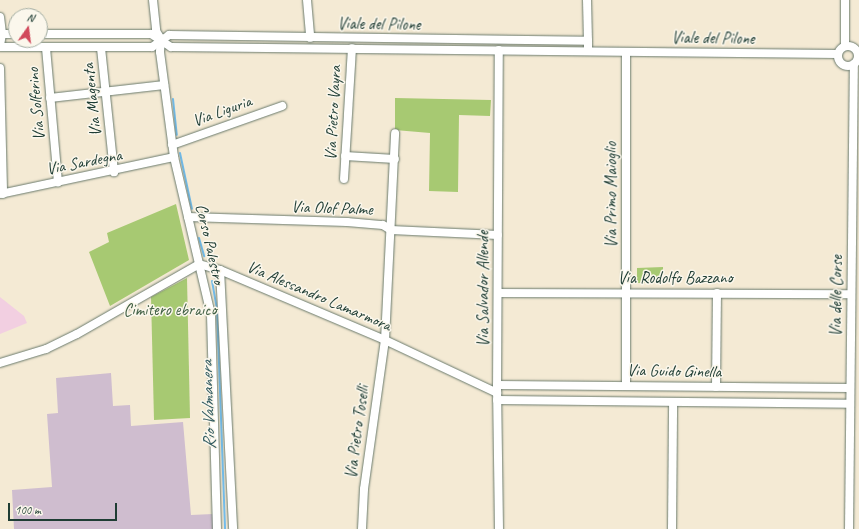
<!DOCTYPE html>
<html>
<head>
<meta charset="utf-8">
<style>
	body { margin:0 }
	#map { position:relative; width:859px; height:529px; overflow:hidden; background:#f4ead4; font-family:Caveat,sans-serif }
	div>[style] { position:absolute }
	.built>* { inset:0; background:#f2cfe1 }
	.industrial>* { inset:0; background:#cfbdcf }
	.green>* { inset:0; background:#a7c972 }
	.stream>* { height:2px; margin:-1px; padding:0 1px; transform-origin:1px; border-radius:1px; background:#72bceb }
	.roads { filter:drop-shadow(0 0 1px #6a7a6c) drop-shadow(0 0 1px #6a7a6c) }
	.minor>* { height:8px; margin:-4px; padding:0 4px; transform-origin:4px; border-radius:4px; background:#fff }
	.minor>.ring { margin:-4px; padding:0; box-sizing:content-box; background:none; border:8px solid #fff; border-radius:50% }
	span { translate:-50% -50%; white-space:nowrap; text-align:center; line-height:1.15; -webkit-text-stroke:3px #fbf7ec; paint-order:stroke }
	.street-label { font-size:17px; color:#1f3d34 }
	.park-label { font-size:17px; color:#416044 }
	.water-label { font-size:18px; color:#345d62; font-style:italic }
	.north { position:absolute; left:8px; top:8px; width:40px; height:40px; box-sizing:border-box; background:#fbf7ec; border:1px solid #a3ada2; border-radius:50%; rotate:14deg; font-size:11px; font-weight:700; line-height:16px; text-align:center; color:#1f3d34 }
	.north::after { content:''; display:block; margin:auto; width:14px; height:18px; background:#d1495b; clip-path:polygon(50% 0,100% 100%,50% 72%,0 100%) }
	.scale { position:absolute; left:8px; top:503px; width:109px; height:18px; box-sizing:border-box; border:2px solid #1f3d34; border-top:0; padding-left:5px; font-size:12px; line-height:14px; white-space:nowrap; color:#1f3d34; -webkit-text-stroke:3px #fbf7ec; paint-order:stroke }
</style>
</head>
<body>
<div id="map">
	<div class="built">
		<div style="clip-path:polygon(0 297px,24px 316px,27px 323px,0 334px)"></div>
	</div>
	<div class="industrial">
		<div style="clip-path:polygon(111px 373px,113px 406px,130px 405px,131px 426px,183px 422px,191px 515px,213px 514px,213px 529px,14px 529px,12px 490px,52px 487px,47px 414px,58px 413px,56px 378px)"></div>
	</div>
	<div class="green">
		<div style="clip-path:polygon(395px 98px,491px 100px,490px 116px,459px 115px,458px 192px,429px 191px,430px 133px,395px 130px)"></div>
		<div style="clip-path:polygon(176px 204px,189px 260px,110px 306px,89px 252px,109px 242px,107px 233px)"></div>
		<div style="clip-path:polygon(663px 267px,663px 283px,637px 283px,637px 268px)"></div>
		<div style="clip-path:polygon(187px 278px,190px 418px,154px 420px,151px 297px)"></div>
	</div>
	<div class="stream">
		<div style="left:173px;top:99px;width:36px;rotate:84deg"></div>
		<div style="left:180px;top:153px;width:57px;rotate:77.9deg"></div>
		<div style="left:199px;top:238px;width:19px;rotate:74deg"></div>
		<div style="left:212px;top:281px;width:28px;rotate:80deg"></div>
		<div style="left:217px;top:309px;width:220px;rotate:87.9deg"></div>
	</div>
	<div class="roads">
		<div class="minor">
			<div style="left:153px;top:0;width:31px;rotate:84deg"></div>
			<div style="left:156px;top:31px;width:9px;rotate:58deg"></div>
			<div style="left:307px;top:0;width:38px;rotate:85deg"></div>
			<div style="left:587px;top:0;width:41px;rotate:88.6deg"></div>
			<div style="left:845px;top:0;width:46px;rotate:90deg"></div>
			<div style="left:0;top:17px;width:17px;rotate:83deg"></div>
			<div style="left:2px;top:34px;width:11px;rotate:100deg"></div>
			<div style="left:0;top:34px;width:16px"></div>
			<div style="left:40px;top:34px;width:111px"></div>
			<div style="left:151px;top:34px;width:24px;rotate:33deg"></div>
			<div style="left:171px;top:47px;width:667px;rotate:0.6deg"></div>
			<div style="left:161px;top:40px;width:12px;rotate:95deg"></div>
			<div style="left:160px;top:52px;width:106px;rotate:82.4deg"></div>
			<div style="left:174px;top:157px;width:162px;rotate:76.8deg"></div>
			<div style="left:211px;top:315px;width:214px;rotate:88.4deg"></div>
			<div class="ring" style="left:838px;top:46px;width:12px;height:12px"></div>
			<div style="left:0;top:47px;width:152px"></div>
			<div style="left:152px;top:47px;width:21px;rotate:-35deg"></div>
			<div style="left:169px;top:35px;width:419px;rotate:0.8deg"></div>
			<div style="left:588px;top:41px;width:10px;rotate:90deg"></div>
			<div style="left:46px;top:48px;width:135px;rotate:84.9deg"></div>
			<div style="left:101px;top:48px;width:125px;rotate:84deg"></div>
			<div style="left:626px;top:52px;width:334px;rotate:90deg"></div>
			<div style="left:0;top:68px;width:126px;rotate:88.6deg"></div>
			<div style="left:50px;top:98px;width:115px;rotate:-6.5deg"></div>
			<div style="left:172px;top:145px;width:117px;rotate:-19.5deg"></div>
			<div style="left:345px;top:156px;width:50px;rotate:3.4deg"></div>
			<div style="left:344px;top:179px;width:131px;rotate:-86.5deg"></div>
			<div style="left:0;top:194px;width:178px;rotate:-12deg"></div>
			<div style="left:188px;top:217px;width:159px;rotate:1.8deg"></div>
			<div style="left:347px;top:222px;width:36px;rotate:5deg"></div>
			<div style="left:383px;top:225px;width:9px;rotate:32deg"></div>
			<div style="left:391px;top:230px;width:107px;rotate:2.7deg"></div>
			<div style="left:220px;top:270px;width:259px;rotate:87.1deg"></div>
			<div style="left:499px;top:293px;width:352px;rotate:0.2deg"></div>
			<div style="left:0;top:363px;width:48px;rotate:-16.9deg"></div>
			<div style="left:46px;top:349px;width:34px;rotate:-26deg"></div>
			<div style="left:77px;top:334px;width:141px;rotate:-29.8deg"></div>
			<div style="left:199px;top:264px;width:22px;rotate:16deg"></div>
			<div style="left:220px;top:270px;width:179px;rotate:23deg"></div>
			<div style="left:385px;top:340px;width:124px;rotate:25.3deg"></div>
			<div style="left:497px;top:385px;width:353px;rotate:0.5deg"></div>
			<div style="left:716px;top:387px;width:94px;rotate:-89.4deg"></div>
			<div style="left:497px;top:400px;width:353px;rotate:0.6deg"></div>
			<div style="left:362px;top:529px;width:40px;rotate:-87.1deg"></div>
			<div style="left:364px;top:489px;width:150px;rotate:-82deg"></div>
			<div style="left:385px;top:340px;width:207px;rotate:-87.2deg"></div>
			<div style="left:499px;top:529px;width:136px;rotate:-90.8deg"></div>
			<div style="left:497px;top:393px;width:343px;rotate:-89.7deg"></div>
			<div style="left:672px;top:529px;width:127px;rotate:-89.5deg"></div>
			<div style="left:849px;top:529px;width:465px;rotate:-89.4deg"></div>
		</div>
	</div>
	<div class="street-label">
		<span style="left:379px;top:24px;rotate:1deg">Viale del Pilone</span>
		<span style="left:713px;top:38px;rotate:1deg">Viale del Pilone</span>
		<span style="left:92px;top:100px;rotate:-96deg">Via Magenta</span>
		<span style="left:36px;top:104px;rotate:-95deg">Via Solferino</span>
		<span style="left:222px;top:111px;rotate:-20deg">Via Liguria</span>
		<span style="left:333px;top:113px;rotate:-87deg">Via Pietro Vayra</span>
		<span style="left:84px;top:162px;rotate:-11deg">Via Sardegna</span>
		<span style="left:611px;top:195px;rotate:-90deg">Via Primo Maioglio</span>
		<span style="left:332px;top:208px;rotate:2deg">Via Olof Palme</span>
		<span style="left:210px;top:244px;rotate:77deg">Corso Palestro</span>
		<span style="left:675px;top:278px">Via Rodolfo Bazzano</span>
		<span style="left:483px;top:289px;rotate:-90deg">Via Salvador Allende</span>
		<span style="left:319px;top:296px;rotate:23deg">Via Alessandro Lamarmora</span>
		<span style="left:836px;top:296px;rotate:-89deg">Via delle Corse</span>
		<span style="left:674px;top:371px;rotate:1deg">Via Guido Ginella</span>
		<span style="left:357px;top:432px;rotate:-82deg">Via Pietro Toselli</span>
	</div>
	<div class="park-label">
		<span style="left:170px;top:310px">Cimitero ebraico</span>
	</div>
	<div class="water-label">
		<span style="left:208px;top:405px;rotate:-92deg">Rio Valmanera</span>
	</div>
	<div class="north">N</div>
	<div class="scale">100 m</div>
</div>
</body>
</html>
